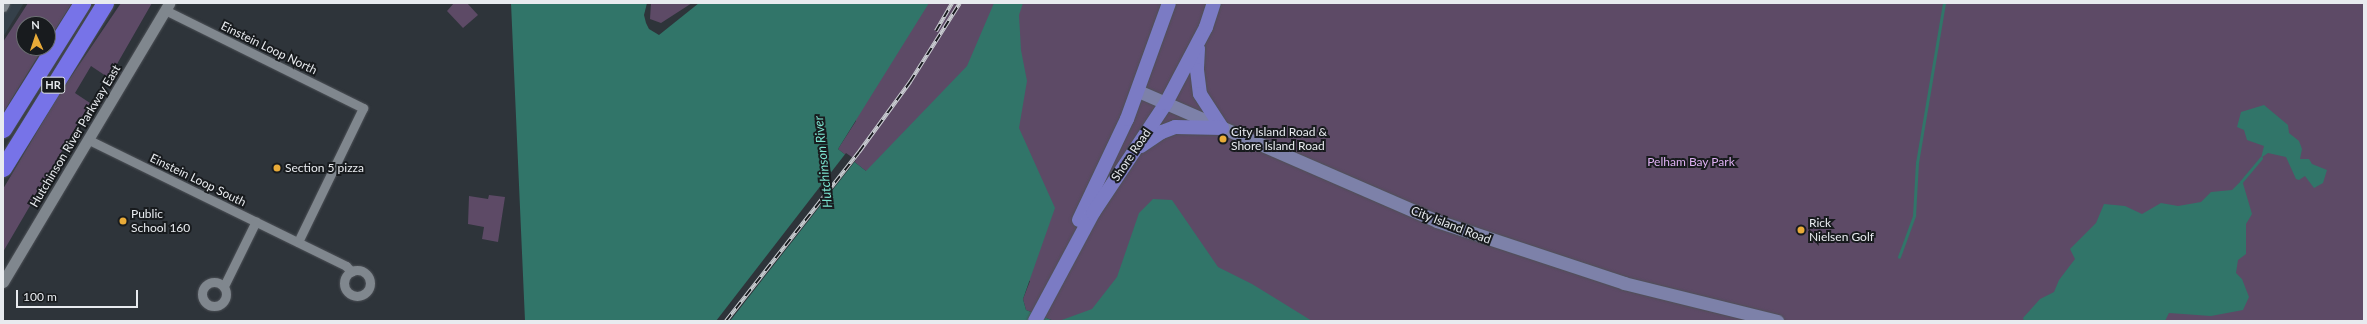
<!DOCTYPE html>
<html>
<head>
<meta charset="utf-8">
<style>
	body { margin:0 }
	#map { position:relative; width:2367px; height:324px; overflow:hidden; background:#2e343a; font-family:Lato,sans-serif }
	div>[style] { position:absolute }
	.built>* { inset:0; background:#35404a }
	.green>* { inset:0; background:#5d4a66 }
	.water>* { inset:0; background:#317569 }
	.pier>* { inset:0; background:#2e343a }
	.stream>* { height:2.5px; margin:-1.25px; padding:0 1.25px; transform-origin:1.25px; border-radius:1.25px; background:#317569 }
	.roads { filter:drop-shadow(0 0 1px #4d5157) drop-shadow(0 0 1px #4d5157) }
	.minor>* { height:9px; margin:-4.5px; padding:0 4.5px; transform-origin:4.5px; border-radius:4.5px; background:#80878e }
	.minor>.ring { margin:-4.5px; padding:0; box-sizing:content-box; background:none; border:9px solid #80878e; border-radius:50% }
	.tertiary>* { height:11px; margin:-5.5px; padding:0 5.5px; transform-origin:5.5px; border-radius:5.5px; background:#80878e }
	.secondary>* { height:13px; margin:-6.5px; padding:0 6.5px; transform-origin:6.5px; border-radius:6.5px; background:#7d81a9 }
	.primary>* { height:14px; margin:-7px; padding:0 7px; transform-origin:7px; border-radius:7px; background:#7b7bc4 }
	.motorway>* { height:17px; margin:-8.5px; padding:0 8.5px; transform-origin:8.5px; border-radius:8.5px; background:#7773e8 }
	.rail>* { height:4px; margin-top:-2px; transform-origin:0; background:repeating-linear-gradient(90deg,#181b1e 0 8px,#c9cdd1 0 16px); box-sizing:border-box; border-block:1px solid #c9cdd1 }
	.dots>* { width:11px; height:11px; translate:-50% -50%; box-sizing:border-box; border:2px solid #181b1e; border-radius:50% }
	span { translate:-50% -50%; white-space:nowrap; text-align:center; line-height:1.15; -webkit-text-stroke:4px #181b1e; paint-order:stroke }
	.shield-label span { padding:1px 3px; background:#181b1e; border:1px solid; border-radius:3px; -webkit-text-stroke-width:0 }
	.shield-label { font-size:11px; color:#e8ebef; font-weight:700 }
	.street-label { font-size:12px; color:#e8ebef }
	.poi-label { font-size:12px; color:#e8ebef }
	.left { translate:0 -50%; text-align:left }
	.park-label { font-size:12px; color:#deb0f2 }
	.water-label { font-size:13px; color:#7ce4d0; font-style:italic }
	.frame { position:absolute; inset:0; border:4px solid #e8ebef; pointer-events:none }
	.north { position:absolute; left:16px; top:16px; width:40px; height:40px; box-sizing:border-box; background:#181b1e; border:1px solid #6b6e72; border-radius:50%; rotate:357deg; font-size:11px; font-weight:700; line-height:16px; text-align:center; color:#e8ebef }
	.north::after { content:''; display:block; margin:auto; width:14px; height:18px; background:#e9ab38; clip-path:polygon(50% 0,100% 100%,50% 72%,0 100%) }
	.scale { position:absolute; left:16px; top:290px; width:122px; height:18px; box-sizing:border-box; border:2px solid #e8ebef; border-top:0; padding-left:5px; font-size:12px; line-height:14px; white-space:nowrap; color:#e8ebef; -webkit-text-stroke:3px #181b1e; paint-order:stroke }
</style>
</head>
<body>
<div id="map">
	<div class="built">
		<div style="clip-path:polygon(3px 3px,24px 3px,3px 37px)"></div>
	</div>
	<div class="green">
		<div style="clip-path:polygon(28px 3px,72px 3px,48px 41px,48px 24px,24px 24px,24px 48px,43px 48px,3px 113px,3px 42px)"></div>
		<div style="clip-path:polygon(121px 3px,152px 3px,109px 78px,91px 66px,75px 93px,90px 103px,3px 252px,3px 189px,60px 93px)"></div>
		<div style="clip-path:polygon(454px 3px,467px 3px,478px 15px,463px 28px,447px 11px)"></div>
		<div style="clip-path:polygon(651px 3px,692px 3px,661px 23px,650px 19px)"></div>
		<div style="clip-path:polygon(839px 3px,2364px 3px,2364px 321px,1054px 321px,1026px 310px,1023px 299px,1030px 281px,866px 171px,838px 149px,856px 121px)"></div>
		<div style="clip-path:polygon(489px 195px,505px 197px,498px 242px,482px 239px,484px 227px,468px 224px,469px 196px,488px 199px)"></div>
	</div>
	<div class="water">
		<div style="clip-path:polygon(511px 3px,647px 3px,644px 15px,646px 23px,649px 29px,659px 35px,699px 3px,929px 3px,838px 149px,866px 171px,967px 66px,994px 3px,1023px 3px,1019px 15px,1021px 50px,1027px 81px,1019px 128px,1055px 208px,1023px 299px,1026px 310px,1054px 321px,525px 321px)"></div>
		<div style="clip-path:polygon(2264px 105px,2288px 125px,2289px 133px,2299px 141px,2302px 149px,2300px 159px,2309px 159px,2312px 164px,2327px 170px,2323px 183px,2314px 188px,2305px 176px,2299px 180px,2296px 179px,2286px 157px,2268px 153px,2261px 158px,2264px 146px,2247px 140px,2244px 130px,2237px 127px,2241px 112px)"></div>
		<div style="clip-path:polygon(2242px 180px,2252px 214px,2246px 224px,2246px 254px,2238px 260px,2236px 273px,2242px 279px,2249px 297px,2243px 310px,2211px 316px,2169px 313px,2165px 321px,2024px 321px,2023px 318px,2040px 299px,2054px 292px,2059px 280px,2075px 259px,2070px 249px,2096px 223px,2104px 204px,2125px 206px,2142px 214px,2161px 203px,2178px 206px,2201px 202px,2211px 192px,2232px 190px)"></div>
		<div style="clip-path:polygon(1153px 199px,1172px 200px,1218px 267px,1252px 284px,1312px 321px,1059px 321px,1092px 309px,1117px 277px,1139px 213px)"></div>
	</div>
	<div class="pier">
		<div style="clip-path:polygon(846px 153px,856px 160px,730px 321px,716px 321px)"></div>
	</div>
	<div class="stream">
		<div style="left:2241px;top:182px;width:31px;rotate:-50deg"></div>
		<div style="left:1899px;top:257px;width:44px;rotate:-69.9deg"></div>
		<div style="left:1914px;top:216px;width:53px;rotate:-86.8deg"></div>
		<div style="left:1917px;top:163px;width:162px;rotate:-80.4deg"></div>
	</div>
	<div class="roads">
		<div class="minor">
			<div style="left:3px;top:7px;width:4px;rotate:-63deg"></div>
			<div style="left:165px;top:10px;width:221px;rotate:26.3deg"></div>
			<div style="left:363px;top:108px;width:149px;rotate:115.9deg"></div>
			<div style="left:89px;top:140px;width:286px;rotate:26.1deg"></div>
			<div style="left:346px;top:266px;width:8px;rotate:45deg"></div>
			<div class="ring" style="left:344px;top:270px;width:17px;height:17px"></div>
			<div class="ring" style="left:202px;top:282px;width:15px;height:15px"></div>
			<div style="left:224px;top:286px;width:72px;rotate:-63.8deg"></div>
		</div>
		<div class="tertiary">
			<div style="left:3px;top:282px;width:325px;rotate:-59.2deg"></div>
		</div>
		<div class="secondary">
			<div style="left:1138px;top:91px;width:326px;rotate:23.5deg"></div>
			<div style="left:1437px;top:221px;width:197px;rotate:18.3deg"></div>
			<div style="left:1624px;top:283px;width:158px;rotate:13.9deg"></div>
		</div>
		<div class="primary">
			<div style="left:1198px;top:49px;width:21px;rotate:93deg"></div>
			<div style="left:1197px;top:70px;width:24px;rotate:83deg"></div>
			<div style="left:1200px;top:94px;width:40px;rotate:57.1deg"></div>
			<div style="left:1141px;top:146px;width:25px;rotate:-34deg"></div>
			<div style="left:1162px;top:132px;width:14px;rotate:-21deg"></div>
			<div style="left:1175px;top:127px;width:47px;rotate:1.2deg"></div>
			<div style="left:1079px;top:220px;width:112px;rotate:-64.6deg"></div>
			<div style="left:1127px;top:119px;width:123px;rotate:-70.1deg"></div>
			<div style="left:1035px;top:321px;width:123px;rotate:-61.8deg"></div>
			<div style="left:1093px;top:213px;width:132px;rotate:-56.4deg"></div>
			<div style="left:1166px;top:103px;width:86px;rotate:-62.2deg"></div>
			<div style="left:1206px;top:27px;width:25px;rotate:-72deg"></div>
		</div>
		<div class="motorway">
			<div style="left:3px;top:129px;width:149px;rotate:-57.9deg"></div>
			<div style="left:3px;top:168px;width:194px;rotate:-58.3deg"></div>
		</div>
	</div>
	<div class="rail">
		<div style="left:936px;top:31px;width:32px;rotate:-60deg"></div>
		<div style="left:726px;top:321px;width:215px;rotate:-51.8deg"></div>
		<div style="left:859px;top:152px;width:87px;rotate:-53.9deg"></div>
		<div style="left:910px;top:82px;width:93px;rotate:-57.7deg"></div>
	</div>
	<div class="dots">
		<div style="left:1223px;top:139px;background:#e9ab38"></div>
		<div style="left:277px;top:168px;background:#e9ab38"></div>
		<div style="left:123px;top:221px;background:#e9ab38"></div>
		<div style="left:1801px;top:230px;background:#e9ab38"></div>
	</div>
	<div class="shield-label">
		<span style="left:53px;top:85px">HR</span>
	</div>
	<div class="street-label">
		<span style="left:269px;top:48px;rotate:26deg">Einstein Loop North</span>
		<span style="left:75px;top:136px;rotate:-59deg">Hutchinson River Parkway East</span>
		<span style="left:1131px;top:155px;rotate:-56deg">Shore Road</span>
		<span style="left:198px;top:180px;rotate:26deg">Einstein Loop South</span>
		<span style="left:1451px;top:225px;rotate:21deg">City Island Road</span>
	</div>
	<div class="poi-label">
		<span class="left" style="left:1231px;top:139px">City Island Road &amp;<br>Shore Island Road</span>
		<span class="left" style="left:285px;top:168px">Section 5 pizza</span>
		<span class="left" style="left:131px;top:221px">Public<br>School 160</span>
		<span class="left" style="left:1809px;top:230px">Rick<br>Nielsen Golf</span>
	</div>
	<div class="park-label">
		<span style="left:1691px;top:162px">Pelham Bay Park</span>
	</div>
	<div class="water-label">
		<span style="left:823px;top:162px;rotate:-96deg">Hutchinson River</span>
	</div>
	<div class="frame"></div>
	<div class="north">N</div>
	<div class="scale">100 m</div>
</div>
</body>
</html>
